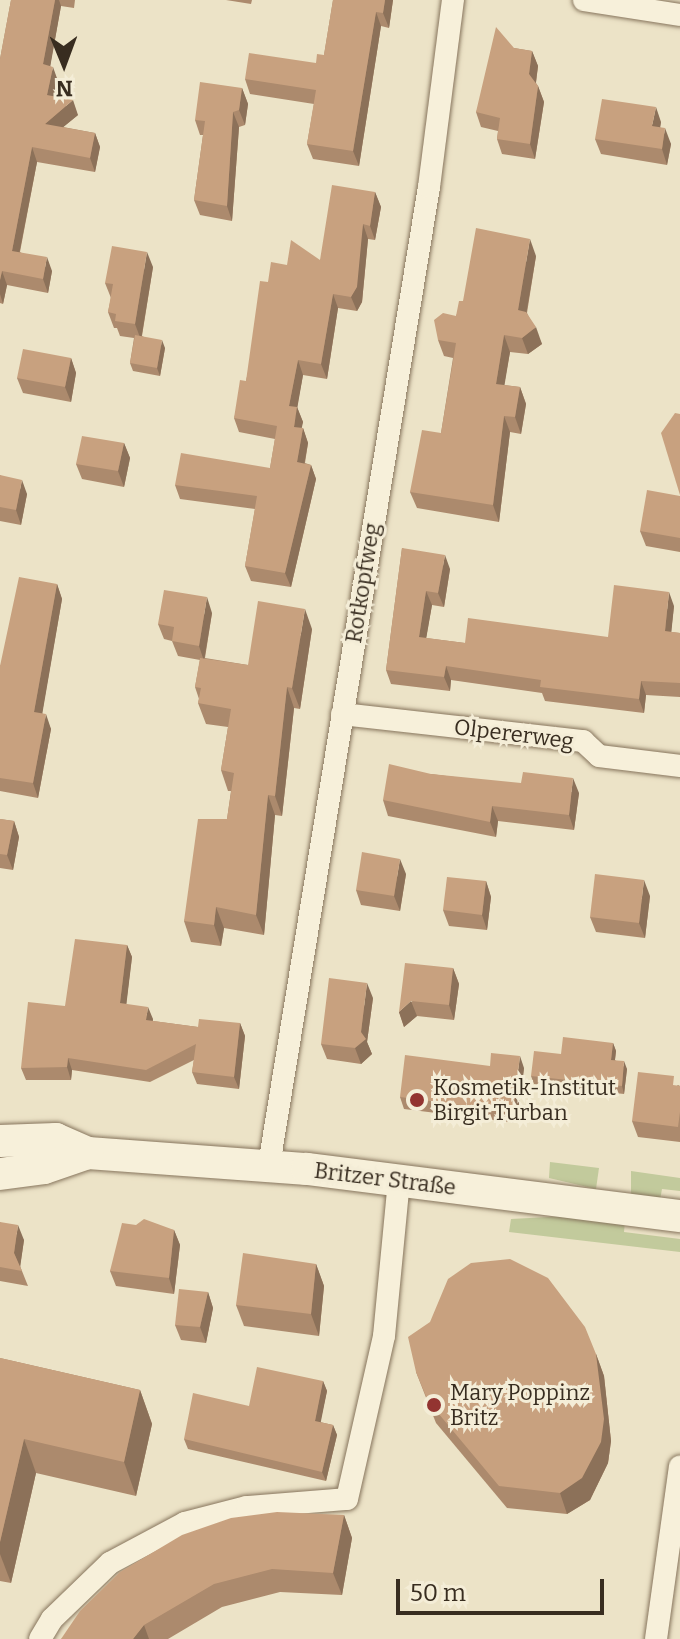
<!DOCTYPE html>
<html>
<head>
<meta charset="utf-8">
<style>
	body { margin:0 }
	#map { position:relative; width:680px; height:1639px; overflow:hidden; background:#ece3c7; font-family:Bitter,serif }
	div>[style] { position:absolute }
	.green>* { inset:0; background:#c2ca9c }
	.roads { filter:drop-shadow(0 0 2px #87755d) drop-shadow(0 0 2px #87755d) }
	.minor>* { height:22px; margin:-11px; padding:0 11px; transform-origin:11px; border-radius:11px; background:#f7f0da }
	.secondary>* { height:32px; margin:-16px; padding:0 16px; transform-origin:16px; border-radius:16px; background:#f7f0da }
	.wall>* { inset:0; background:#ac8a6d }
	.shaded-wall>* { inset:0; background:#8c7159 }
	.building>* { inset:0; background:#c8a17f }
	.dots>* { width:22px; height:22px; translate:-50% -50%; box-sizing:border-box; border:4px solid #f4edd7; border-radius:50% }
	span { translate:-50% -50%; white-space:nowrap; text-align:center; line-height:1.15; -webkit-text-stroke:6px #f4edd7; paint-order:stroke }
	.street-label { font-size:22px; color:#382d20 }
	.poi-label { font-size:22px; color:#382d20 }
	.left { translate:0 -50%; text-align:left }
	.north { position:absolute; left:24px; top:24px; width:80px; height:80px; -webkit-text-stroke:6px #f4edd7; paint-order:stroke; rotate:179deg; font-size:22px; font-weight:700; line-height:32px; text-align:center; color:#382d20 }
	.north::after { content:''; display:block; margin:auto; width:28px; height:36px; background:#382d20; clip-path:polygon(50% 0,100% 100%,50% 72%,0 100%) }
	.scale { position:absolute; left:396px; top:1579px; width:208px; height:36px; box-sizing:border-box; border:4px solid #382d20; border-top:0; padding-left:10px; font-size:24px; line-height:28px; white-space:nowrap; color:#382d20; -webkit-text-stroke:6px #f4edd7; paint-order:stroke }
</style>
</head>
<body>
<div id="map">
	<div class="green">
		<div style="clip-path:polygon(550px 1162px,599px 1168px,596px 1189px,549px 1178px)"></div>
		<div style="clip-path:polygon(631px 1171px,680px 1178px,680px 1191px,662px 1189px,660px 1200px,631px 1194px)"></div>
		<div style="clip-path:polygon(566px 1216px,625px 1222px,624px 1232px,680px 1239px,680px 1252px,509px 1232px,511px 1219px)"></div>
	</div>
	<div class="roads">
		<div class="minor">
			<div style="left:584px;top:0;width:97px;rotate:8.9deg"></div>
			<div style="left:342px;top:714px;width:243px;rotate:6.4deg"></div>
			<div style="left:583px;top:741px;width:22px;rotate:43deg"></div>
			<div style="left:599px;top:756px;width:82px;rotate:7deg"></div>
			<div style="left:269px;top:1165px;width:991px;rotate:-80.71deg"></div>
			<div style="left:429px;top:187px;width:189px;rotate:-82.7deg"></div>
			<div style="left:40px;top:1639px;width:23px;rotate:-59deg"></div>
			<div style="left:52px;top:1619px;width:81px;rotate:-44deg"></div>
			<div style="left:110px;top:1563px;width:85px;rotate:-28.1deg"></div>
			<div style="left:185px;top:1523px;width:64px;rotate:-14.5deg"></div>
			<div style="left:247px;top:1507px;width:100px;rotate:-4.6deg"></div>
			<div style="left:347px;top:1499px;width:167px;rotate:-77.2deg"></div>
			<div style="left:384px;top:1336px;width:156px;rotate:-84.5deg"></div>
			<div style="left:656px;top:1639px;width:174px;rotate:-82.1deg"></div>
		</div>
		<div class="secondary">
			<div style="left:0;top:1141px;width:56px;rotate:-2deg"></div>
			<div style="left:56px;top:1139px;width:35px;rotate:24deg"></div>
			<div style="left:88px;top:1153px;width:220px;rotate:4.2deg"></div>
			<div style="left:307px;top:1169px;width:376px;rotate:7.2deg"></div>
			<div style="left:0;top:1174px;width:44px;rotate:-7.8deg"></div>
			<div style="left:44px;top:1168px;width:46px;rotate:-18.8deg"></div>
		</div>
	</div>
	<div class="wall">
		<div style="clip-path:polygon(11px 0,75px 0,74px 8px,61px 6px,50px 66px,58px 81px,55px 97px,78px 115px,63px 127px,95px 133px,100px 147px,95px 172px,37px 162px,20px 252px,52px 271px,48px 293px,7px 285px,3px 304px,0 303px,0 59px)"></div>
		<div style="clip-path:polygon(226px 0,252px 0,251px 4px)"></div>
		<div style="clip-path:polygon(333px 0,393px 0,389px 28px,381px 26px,359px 166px,313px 159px,307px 144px,314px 104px,250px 94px,245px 79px,316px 63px,324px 55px)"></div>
		<div style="clip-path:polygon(514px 48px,532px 51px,538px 66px,536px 83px,538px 86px,544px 102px,535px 159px,502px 154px,497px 139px,498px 131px,481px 127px,476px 112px)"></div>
		<div style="clip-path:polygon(242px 88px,248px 104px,245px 125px,239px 127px,232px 221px,200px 215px,194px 200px,203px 135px,200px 135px,195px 120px)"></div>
		<div style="clip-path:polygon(661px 122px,660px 127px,671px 144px,667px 165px,601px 154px,595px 139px)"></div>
		<div style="clip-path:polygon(375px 192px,381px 207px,375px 240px,368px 239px,362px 302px,357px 311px,338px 308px,327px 379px,303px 375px,297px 407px,303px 422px,301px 428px,303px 428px,308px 443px,305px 463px,311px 465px,316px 479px,291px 587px,251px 581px,245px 566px,255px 509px,180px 499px,175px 485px,270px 468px,275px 439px,239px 432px,234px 418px,246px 381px,268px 282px,287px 265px,320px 260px)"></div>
		<div style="clip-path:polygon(536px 256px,527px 313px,542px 344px,528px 354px,510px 352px,504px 385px,520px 387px,526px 404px,521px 434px,510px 432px,499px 522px,417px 508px,410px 492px,441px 433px,453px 358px,444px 356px,438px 340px,456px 316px,463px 301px)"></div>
		<div style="clip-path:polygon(153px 267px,142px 336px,165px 348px,160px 376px,133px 371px,130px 363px,134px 338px,120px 336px,117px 328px,114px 328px,108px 312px,111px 298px,105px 283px)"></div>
		<div style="clip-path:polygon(71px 358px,76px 373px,71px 402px,23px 393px,17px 378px)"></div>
		<div style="clip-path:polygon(124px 443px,130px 458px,124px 487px,82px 479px,76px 464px)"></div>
		<div style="clip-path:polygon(0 475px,27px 494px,21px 525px,0 521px)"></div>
		<div style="clip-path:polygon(680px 496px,680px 552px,646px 546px,640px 531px)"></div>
		<div style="clip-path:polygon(402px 548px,450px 569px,444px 607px,432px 605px,426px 638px,465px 643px,608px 637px,674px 606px,671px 632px,680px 633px,680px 697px,646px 695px,644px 713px,545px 701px,542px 693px,451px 680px,450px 691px,391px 684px,386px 670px)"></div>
		<div style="clip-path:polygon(57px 584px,62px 599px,42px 713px,51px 729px,38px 798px,0 791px,0 666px)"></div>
		<div style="clip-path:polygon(212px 613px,205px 658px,248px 665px,312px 629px,300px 709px,294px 708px,282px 816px,275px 815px,264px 935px,224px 928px,221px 946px,191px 942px,184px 921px,227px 819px,231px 791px,228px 791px,221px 770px,228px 727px,206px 724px,198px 703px,199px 699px,195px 687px,200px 660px,178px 656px,172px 641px,164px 639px,158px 624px)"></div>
		<div style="clip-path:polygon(431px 774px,579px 793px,574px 830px,498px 821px,496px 837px,388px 816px,383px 800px)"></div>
		<div style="clip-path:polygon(0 819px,14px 821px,19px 837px,13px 870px,0 868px)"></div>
		<div style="clip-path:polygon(406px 874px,400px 911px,361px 905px,356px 890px)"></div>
		<div style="clip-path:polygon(486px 881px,491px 897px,487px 930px,449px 926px,443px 910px)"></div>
		<div style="clip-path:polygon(650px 896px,645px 938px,596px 932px,590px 917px)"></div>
		<div style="clip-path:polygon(127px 945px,132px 957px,126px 1004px,153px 1019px,153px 1021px,198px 1027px,240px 1023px,245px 1036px,239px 1089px,197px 1084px,192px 1072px,194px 1060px,150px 1082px,72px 1070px,71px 1080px,26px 1080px,21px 1068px,65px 1006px)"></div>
		<div style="clip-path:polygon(453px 968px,459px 984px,454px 1020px,417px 1016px,404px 1027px,399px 1012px)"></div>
		<div style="clip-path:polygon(373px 998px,367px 1042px,372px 1054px,361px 1064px,327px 1059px,321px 1044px)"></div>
		<div style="clip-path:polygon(613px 1043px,616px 1051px,615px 1060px,627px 1069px,624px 1094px,534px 1084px,531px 1076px,561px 1054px)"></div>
		<div style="clip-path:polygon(524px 1068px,517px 1123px,404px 1109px,400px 1097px)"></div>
		<div style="clip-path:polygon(678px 1085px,680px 1086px,680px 1142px,638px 1137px,632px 1121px)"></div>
		<div style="clip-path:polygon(0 1222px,24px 1240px,20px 1266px,28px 1286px,0 1281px)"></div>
		<div style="clip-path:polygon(136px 1225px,174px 1230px,180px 1245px,174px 1294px,116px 1286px,110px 1271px)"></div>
		<div style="clip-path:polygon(316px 1264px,324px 1286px,319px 1336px,244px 1326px,236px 1305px)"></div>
		<div style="clip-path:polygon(208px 1292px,213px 1308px,206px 1343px,181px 1340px,175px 1325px)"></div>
		<div style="clip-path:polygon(596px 1354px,604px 1376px,611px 1441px,608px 1463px,590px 1500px,567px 1514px,507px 1508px,436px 1423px,416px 1372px)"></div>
		<div style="clip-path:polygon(0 1358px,140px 1390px,152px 1424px,136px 1496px,36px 1473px,11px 1583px,0 1581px)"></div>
		<div style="clip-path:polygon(323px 1381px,327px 1391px,320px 1422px,333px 1425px,337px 1435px,326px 1481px,188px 1449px,184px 1439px,249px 1406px)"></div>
		<div style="clip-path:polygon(344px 1515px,352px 1538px,342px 1595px,280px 1592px,222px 1607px,168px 1639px,61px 1639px)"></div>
	</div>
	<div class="shaded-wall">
		<div style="clip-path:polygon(55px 0,59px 0,61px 6px,48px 79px,43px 64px)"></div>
		<div style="clip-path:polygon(385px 0,393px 0,389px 28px,383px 13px)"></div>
		<div style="clip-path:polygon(376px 12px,381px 26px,359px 166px,353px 151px)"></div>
		<div style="clip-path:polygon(532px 51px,538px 66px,535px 89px,529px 74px)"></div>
		<div style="clip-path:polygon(53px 67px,58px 81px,52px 110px,47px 95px)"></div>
		<div style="clip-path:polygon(538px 86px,544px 102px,535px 159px,530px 144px)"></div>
		<div style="clip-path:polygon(242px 88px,248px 104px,245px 125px,239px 110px)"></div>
		<div style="clip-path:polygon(73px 100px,78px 115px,50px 138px,45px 124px)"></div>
		<div style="clip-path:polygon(656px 107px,661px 122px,658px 141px,652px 126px)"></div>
		<div style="clip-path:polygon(233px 112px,239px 127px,232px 221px,227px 206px)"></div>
		<div style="clip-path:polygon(665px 128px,671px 144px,667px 165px,662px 149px)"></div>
		<div style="clip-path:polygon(95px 133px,100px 147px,95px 172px,90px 158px)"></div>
		<div style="clip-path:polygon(32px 147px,37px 162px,17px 265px,12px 251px)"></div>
		<div style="clip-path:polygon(375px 192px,381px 207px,375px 240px,370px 226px)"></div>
		<div style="clip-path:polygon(363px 224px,368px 239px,362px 302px,357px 311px,351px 297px)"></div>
		<div style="clip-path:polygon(530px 239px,536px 256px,524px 327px,518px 310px)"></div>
		<div style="clip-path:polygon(147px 252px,153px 267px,141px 340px,135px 324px)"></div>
		<div style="clip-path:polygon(47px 257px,52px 271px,48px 293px,43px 279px)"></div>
		<div style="clip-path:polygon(2px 271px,7px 285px,3px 304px,0 294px,0 280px)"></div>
		<div style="clip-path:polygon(333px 294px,338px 308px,327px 379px,321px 364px)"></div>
		<div style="clip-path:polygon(536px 327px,542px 344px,528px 354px,522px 338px)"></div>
		<div style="clip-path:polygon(504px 335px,510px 352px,502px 400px,496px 384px)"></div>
		<div style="clip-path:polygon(162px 340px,165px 348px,160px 376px,157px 368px)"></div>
		<div style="clip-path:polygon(71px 358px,76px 373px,71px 402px,65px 387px)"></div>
		<div style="clip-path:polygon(298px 360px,303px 375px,295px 421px,289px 406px)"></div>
		<div style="clip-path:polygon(520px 387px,526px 404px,521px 434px,515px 417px)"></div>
		<div style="clip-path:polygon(297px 407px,303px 422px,299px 441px,294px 427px)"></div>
		<div style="clip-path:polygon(504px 416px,510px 432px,499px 522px,493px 505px)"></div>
		<div style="clip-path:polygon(303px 428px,308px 443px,302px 477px,297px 462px)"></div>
		<div style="clip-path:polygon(124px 443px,130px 458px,124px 487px,118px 471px)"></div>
		<div style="clip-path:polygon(311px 465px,316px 479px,291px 587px,285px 573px)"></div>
		<div style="clip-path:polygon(22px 480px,27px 494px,21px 525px,16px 510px)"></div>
		<div style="clip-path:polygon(445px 555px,450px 569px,444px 607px,438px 593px)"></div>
		<div style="clip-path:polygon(57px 584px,62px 599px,40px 727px,34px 712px)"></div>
		<div style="clip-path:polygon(426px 591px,432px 605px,424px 651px,419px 637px)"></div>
		<div style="clip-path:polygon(669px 592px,674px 606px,670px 645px,665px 631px)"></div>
		<div style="clip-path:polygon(207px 597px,212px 613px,204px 661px,199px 646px)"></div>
		<div style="clip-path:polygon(305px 609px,312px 629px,300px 709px,292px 688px)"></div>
		<div style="clip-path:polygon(446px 666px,451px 680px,450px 691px,444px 677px)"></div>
		<div style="clip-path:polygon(641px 681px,646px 695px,644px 713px,639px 699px)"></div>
		<div style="clip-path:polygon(287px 687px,294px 708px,282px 816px,275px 796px)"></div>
		<div style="clip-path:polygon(46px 714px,51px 729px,38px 798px,33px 783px)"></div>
		<div style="clip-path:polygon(573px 778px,579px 793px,574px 830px,569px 815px)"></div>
		<div style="clip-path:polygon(268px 795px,275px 815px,264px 935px,256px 915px)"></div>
		<div style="clip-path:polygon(492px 806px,498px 821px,496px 837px,490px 822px)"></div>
		<div style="clip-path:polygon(14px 821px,19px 837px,13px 870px,7px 855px)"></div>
		<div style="clip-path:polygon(400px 859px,406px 874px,400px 911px,394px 896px)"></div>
		<div style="clip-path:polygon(644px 880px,650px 896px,645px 938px,639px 923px)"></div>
		<div style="clip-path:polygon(486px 881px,491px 897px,487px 930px,482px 915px)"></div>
		<div style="clip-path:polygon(216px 907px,224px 928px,221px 946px,214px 925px)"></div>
		<div style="clip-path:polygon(127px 945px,132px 957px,125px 1016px,120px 1003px)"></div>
		<div style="clip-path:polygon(453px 968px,459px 984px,454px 1020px,449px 1005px)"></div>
		<div style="clip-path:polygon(367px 983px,373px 998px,367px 1042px,372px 1054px,361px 1064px,355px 1048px,361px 1032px)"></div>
		<div style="clip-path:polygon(411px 1001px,417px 1016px,404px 1027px,399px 1012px)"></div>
		<div style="clip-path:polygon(148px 1007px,153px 1019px,150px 1032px,146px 1020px)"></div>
		<div style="clip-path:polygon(240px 1023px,245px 1036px,239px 1089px,234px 1077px)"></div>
		<div style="clip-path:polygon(613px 1043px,616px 1051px,614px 1067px,611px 1060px)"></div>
		<div style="clip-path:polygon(520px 1056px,524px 1068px,517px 1123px,513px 1112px)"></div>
		<div style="clip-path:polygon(68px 1058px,72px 1070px,71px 1080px,67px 1067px)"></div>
		<div style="clip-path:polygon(624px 1061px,627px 1069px,624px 1094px,622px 1086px)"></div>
		<div style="clip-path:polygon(18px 1225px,24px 1240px,20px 1268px,14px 1253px)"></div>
		<div style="clip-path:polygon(174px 1230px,180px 1245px,174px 1294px,169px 1278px)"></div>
		<div style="clip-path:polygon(316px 1264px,324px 1286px,319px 1336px,311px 1314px)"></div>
		<div style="clip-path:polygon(208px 1292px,213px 1308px,206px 1343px,200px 1327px)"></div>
		<div style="clip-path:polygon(596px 1354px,604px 1376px,611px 1441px,608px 1463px,590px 1500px,567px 1514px,560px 1493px)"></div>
		<div style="clip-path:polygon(323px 1381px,327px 1391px,319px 1431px,315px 1421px)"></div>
		<div style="clip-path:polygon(140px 1390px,152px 1424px,136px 1496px,124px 1462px)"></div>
		<div style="clip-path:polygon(333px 1425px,337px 1435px,326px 1481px,322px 1472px)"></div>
		<div style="clip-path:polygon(24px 1439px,36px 1473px,11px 1583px,0 1554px,0 1542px)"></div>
		<div style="clip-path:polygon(344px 1515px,352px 1538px,342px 1595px,333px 1573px)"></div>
		<div style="clip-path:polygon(144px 1625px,149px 1639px,133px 1639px)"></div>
	</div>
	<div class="building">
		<div style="clip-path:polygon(11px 0,55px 0,43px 64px,53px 67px,47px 95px,73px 100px,45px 124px,95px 133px,90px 158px,32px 147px,12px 251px,47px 257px,43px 279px,2px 271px,0 280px,0 59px)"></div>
		<div style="clip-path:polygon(333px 0,385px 0,383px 13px,376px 12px,353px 151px,307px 144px,316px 90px,245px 79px,249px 53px,316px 63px,317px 54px,324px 55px)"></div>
		<div style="clip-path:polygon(496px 27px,514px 48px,532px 51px,529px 74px,538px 86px,530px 144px,497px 139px,500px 118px,476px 112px)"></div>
		<div style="clip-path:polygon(200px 82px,242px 88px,239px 110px,233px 112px,227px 206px,194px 200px,205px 121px,195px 120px)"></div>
		<div style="clip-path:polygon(602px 99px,656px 107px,652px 126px,665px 128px,662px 149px,595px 139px)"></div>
		<div style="clip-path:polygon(332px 185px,375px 192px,370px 226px,363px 224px,357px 287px,351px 297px,333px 294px,321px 364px,298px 360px,289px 406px,297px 407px,294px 427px,303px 428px,297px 462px,311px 465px,285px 573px,245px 566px,257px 496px,175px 485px,181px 453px,270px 468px,277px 426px,234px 418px,240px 380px,246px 381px,260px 281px,268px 282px,271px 262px,287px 265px,291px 240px,320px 260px)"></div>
		<div style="clip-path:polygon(476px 228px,530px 239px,518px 310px,526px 312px,536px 327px,522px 338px,504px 335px,496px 384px,520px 387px,515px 417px,504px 416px,493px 505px,410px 492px,422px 430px,441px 433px,456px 343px,438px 340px,434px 320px,443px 313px,456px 316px,459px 301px,463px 301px)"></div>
		<div style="clip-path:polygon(112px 246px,147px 252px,135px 324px,115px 321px,116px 314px,108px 312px,113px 284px,105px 283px)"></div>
		<div style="clip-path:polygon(135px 335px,162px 340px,157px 368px,130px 363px)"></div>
		<div style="clip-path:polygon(23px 349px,71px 358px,65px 387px,17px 378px)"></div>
		<div style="clip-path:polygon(675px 413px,680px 414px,680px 495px,661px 433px)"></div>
		<div style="clip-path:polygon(82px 436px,124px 443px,118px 471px,76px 464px)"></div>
		<div style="clip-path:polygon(0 475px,22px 480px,16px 510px,0 507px)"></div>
		<div style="clip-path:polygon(647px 490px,680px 496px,680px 538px,640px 531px)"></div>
		<div style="clip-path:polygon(402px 548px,445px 555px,438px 593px,426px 591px,419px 637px,465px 643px,468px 618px,608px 637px,614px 585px,669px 592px,665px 631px,680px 633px,680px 683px,641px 681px,639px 699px,540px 687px,541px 680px,446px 666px,444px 677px,386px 670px)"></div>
		<div style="clip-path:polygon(19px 577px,57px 584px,34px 712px,46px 714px,33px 783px,0 778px,0 666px)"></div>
		<div style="clip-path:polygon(164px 590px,207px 597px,199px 646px,172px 641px,174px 627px,158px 624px)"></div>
		<div style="clip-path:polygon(258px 601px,305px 609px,292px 688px,287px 687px,275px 796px,268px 795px,256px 915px,216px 907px,214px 925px,184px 921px,198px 819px,227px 819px,234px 773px,221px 770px,231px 709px,198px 703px,201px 688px,195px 687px,200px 658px,248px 665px)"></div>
		<div style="clip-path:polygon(389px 764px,431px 774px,521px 783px,523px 772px,573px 778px,569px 815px,492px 806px,490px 822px,383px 800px)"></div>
		<div style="clip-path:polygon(0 819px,14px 821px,7px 855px,0 854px)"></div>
		<div style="clip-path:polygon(362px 852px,400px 859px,394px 896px,356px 890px)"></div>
		<div style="clip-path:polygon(595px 874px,644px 880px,639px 923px,590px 917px)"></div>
		<div style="clip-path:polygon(447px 877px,486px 881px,482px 915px,443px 910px)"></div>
		<div style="clip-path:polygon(75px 939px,127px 945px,120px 1003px,148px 1007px,146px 1020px,198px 1027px,199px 1019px,240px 1023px,234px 1077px,192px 1072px,196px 1044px,146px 1070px,68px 1058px,67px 1067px,21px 1068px,28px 1002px,65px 1006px)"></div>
		<div style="clip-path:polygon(405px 963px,453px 968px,449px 1005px,411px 1001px,399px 1012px)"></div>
		<div style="clip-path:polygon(329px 978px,367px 983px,361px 1032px,366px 1039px,355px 1048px,321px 1044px)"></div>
		<div style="clip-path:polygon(563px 1037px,613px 1043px,611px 1060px,624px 1061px,622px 1086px,531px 1076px,534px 1051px,561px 1054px)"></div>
		<div style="clip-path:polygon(491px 1053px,520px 1056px,513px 1112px,400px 1097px,405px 1055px,490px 1066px)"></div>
		<div style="clip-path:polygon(638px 1072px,674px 1076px,673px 1085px,680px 1086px,680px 1112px,678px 1127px,632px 1121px)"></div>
		<div style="clip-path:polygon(144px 1219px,174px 1230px,169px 1278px,110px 1271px,122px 1223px,136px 1225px)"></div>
		<div style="clip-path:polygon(0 1222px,18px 1225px,14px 1253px,22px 1271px,0 1267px)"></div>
		<div style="clip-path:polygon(243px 1253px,316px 1264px,311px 1314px,236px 1305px)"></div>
		<div style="clip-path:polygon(510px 1259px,548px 1278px,585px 1327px,596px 1354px,604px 1419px,601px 1442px,582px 1478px,560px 1493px,499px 1486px,428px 1401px,416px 1372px,408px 1337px,430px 1322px,448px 1279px,471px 1263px)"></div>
		<div style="clip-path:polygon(179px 1289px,208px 1292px,200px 1327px,175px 1325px)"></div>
		<div style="clip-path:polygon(0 1358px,140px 1390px,124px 1462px,24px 1439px,0 1542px)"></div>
		<div style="clip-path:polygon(257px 1367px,323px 1381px,315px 1421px,333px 1425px,322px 1472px,184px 1439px,193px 1393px,249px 1406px)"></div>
		<div style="clip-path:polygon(277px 1512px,344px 1515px,333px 1573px,272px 1569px,214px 1584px,144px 1625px,133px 1639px,61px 1639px,80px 1611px,120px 1572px,182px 1535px,231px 1518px)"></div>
	</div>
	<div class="dots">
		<div style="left:417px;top:1100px;background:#933431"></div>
		<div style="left:434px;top:1405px;background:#933431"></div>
	</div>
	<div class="street-label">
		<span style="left:363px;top:583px;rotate:-81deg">Rotkopfweg</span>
		<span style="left:514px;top:734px;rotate:7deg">Olpererweg</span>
		<span style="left:385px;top:1179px;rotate:7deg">Britzer Straße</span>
	</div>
	<div class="poi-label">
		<span class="left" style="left:433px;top:1100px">Kosmetik-Institut<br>Birgit Turban</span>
		<span class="left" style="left:450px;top:1405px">Mary Poppinz<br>Britz</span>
	</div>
	<div class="north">N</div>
	<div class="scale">50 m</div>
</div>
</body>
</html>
